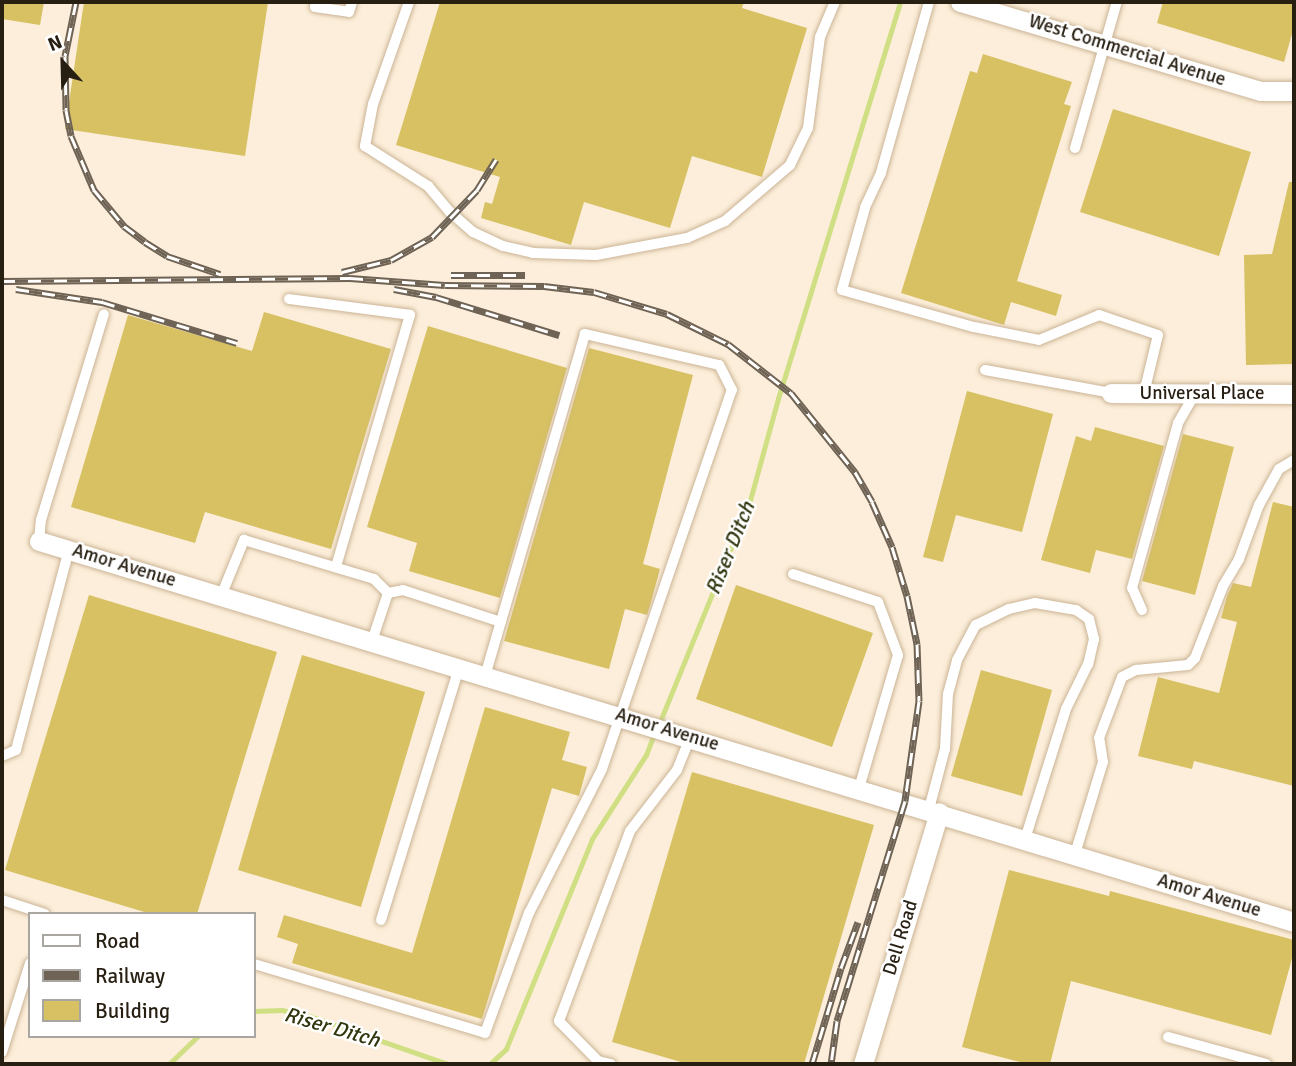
<!DOCTYPE html>
<html>
<head>
<meta charset="utf-8">
<style>
	body { margin:0 }
	#map { position:relative; width:1296px; height:1066px; overflow:hidden; background:#fceeda; font-family:Signika,sans-serif }
	div>[style] { position:absolute }
	.stream>* { height:4.5px; margin:-2.25px; padding:0 2.25px; transform-origin:2.25px; border-radius:2.25px; background:#d0df83 }
	.building>* { inset:0; background:#d7c163 }
	.roads { filter:drop-shadow(0 0 2px #cbb495) drop-shadow(0 0 2px #cbb495) }
	.service>* { height:10px; margin:-5px; padding:0 5px; transform-origin:5px; border-radius:5px; background:#fff }
	.minor>* { height:19px; margin:-9.5px; padding:0 9.5px; transform-origin:9.5px; border-radius:9.5px; background:#fff }
	.rail>* { height:7px; margin-top:-3.5px; transform-origin:0; background:repeating-linear-gradient(90deg,#fff 0 13px,#6e6355 0 26px); box-sizing:border-box; border-block:2px solid #6e6355 }
	span { translate:-50% -50%; white-space:nowrap; text-align:center; line-height:1.15; -webkit-text-stroke:5px #fff; paint-order:stroke }
	.street-label { font-size:19px; color:#281f13 }
	.water-label { font-size:21px; color:#31360f; font-style:italic }
	.frame { position:absolute; inset:0; border:4px solid #281f13; pointer-events:none }
	.legend { position:absolute; left:28px; top:912px; width:228px; height:126px; box-sizing:border-box; background:#fff; border:2px solid #a9a5a1; margin:0; padding:9px 12px; list-style:none; font-size:21px; color:#281f13 }
	.legend li { display:flex; align-items:center; gap:14px; height:35px }
	.legend b { width:35px; border:2px solid #a9a5a1 }
	.north { position:absolute; left:28px; top:28px; width:70px; height:70px; -webkit-text-stroke:5px #fff; paint-order:stroke; rotate:338deg; font-size:19px; font-weight:700; line-height:28px; text-align:center; color:#281f13 }
	.north::after { content:''; display:block; margin:auto; width:24px; height:32px; background:#281f13; clip-path:polygon(50% 0,100% 100%,50% 72%,0 100%) }
</style>
</head>
<body>
<div id="map">
	<div class="stream">
		<div style="left:659px;top:724px;width:238px;rotate:-67.8deg"></div>
		<div style="left:749px;top:504px;width:109px;rotate:-74.6deg"></div>
		<div style="left:778px;top:399px;width:415px;rotate:-72.9deg"></div>
		<div style="left:254px;top:1011px;width:28px;rotate:-2deg"></div>
		<div style="left:282px;top:1010px;width:29px;rotate:12deg"></div>
		<div style="left:310px;top:1016px;width:146px;rotate:19.2deg"></div>
		<div style="left:169px;top:1064px;width:40px;rotate:-44deg"></div>
		<div style="left:490px;top:1064px;width:22px;rotate:-43deg"></div>
		<div style="left:506px;top:1049px;width:227px;rotate:-67.7deg"></div>
		<div style="left:592px;top:839px;width:100px;rotate:-57.3deg"></div>
		<div style="left:646px;top:755px;width:25px;rotate:-69deg"></div>
	</div>
	<div class="building">
		<div style="clip-path:polygon(2px 2px,44px 2px,40px 25px,2px 19px)"></div>
		<div style="clip-path:polygon(84px 2px,268px 2px,245px 156px,65px 129px)"></div>
		<div style="clip-path:polygon(440px 2px,744px 2px,742px 8px,807px 28px,762px 177px,692px 156px,670px 228px,584px 202px,571px 245px,481px 218px,485px 202px,492px 204px,500px 177px,396px 145px)"></div>
		<div style="clip-path:polygon(1163px 2px,1294px 2px,1294px 27px,1284px 62px,1157px 23px)"></div>
		<div style="clip-path:polygon(983px 54px,1072px 82px,1064px 104px,1071px 106px,1017px 281px,1062px 295px,1056px 316px,1011px 302px,1004px 325px,901px 293px,970px 71px,977px 73px)"></div>
		<div style="clip-path:polygon(1113px 109px,1251px 152px,1219px 256px,1080px 212px)"></div>
		<div style="clip-path:polygon(1289px 182px,1294px 182px,1294px 364px,1246px 365px,1244px 255px,1272px 254px)"></div>
		<div style="clip-path:polygon(264px 312px,391px 349px,331px 549px,205px 512px,195px 543px,71px 507px,128px 315px,252px 351px)"></div>
		<div style="clip-path:polygon(428px 326px,567px 368px,500px 598px,409px 571px,417px 543px,367px 527px)"></div>
		<div style="clip-path:polygon(589px 348px,693px 375px,643px 564px,660px 569px,650px 606px,647px 615px,625px 609px,609px 669px,504px 641px)"></div>
		<div style="clip-path:polygon(967px 391px,1053px 414px,1022px 532px,956px 515px,943px 562px,923px 557px)"></div>
		<div style="clip-path:polygon(1095px 427px,1164px 446px,1132px 559px,1096px 550px,1090px 573px,1041px 560px,1076px 436px,1091px 441px)"></div>
		<div style="clip-path:polygon(1183px 434px,1234px 447px,1195px 595px,1142px 581px)"></div>
		<div style="clip-path:polygon(1273px 502px,1294px 507px,1294px 786px,1194px 761px,1192px 769px,1138px 756px,1158px 677px,1219px 693px,1237px 622px,1221px 618px,1227px 596px,1233px 583px,1251px 587px)"></div>
		<div style="clip-path:polygon(736px 585px,873px 633px,832px 747px,696px 699px)"></div>
		<div style="clip-path:polygon(89px 595px,277px 652px,197px 914px,151px 914px,5px 870px)"></div>
		<div style="clip-path:polygon(302px 655px,425px 692px,361px 907px,238px 870px)"></div>
		<div style="clip-path:polygon(981px 670px,1052px 690px,1022px 796px,951px 776px)"></div>
		<div style="clip-path:polygon(485px 707px,570px 732px,562px 760px,587px 767px,579px 796px,552px 788px,482px 1019px,292px 963px,298px 944px,277px 937px,284px 915px,412px 953px)"></div>
		<div style="clip-path:polygon(692px 772px,874px 825px,804px 1064px,688px 1064px,612px 1042px)"></div>
		<div style="clip-path:polygon(1009px 870px,1109px 896px,1110px 891px,1294px 940px,1294px 951px,1271px 1035px,1071px 981px,1050px 1064px,1028px 1064px,962px 1047px)"></div>
	</div>
	<div class="roads">
		<div class="service">
			<div style="left:316px;top:2px;width:5px;rotate:101deg"></div>
			<div style="left:315px;top:7px;width:34px;rotate:8deg"></div>
			<div style="left:349px;top:12px;width:10px;rotate:-73deg"></div>
			<div style="left:409px;top:2px;width:108px;rotate:109.4deg"></div>
			<div style="left:373px;top:104px;width:43px;rotate:100.8deg"></div>
			<div style="left:365px;top:146px;width:75px;rotate:32.4deg"></div>
			<div style="left:428px;top:186px;width:34px;rotate:50deg"></div>
			<div style="left:450px;top:212px;width:30px;rotate:41deg"></div>
			<div style="left:473px;top:232px;width:33px;rotate:25deg"></div>
			<div style="left:503px;top:246px;width:31px;rotate:13deg"></div>
			<div style="left:533px;top:253px;width:63px;rotate:1.8deg"></div>
			<div style="left:596px;top:255px;width:93px;rotate:-10.6deg"></div>
			<div style="left:687px;top:238px;width:42px;rotate:-24.1deg"></div>
			<div style="left:725px;top:221px;width:86px;rotate:-40.7deg"></div>
			<div style="left:790px;top:165px;width:41px;rotate:-64.1deg"></div>
			<div style="left:808px;top:128px;width:92px;rotate:-82.5deg"></div>
			<div style="left:820px;top:37px;width:38px;rotate:-67deg"></div>
			<div style="left:929px;top:2px;width:178px;rotate:105.7deg"></div>
			<div style="left:881px;top:173px;width:38px;rotate:115deg"></div>
			<div style="left:865px;top:208px;width:85px;rotate:105.7deg"></div>
			<div style="left:842px;top:290px;width:137px;rotate:15.7deg"></div>
			<div style="left:974px;top:327px;width:66px;rotate:11.3deg"></div>
			<div style="left:1039px;top:340px;width:65px;rotate:-22.6deg"></div>
			<div style="left:1099px;top:315px;width:62px;rotate:18.7deg"></div>
			<div style="left:1158px;top:335px;width:60px;rotate:103.6deg"></div>
			<div style="left:1075px;top:148px;width:152px;rotate:-74deg"></div>
			<div style="left:289px;top:299px;width:122px;rotate:7.5deg"></div>
			<div style="left:410px;top:315px;width:263px;rotate:106.4deg"></div>
			<div style="left:985px;top:370px;width:128px;rotate:10.3deg"></div>
			<div style="left:39px;top:541px;width:21px;rotate:-85deg"></div>
			<div style="left:41px;top:520px;width:215px;rotate:-73deg"></div>
			<div style="left:793px;top:574px;width:89px;rotate:18.2deg"></div>
			<div style="left:878px;top:602px;width:57px;rotate:69.3deg"></div>
			<div style="left:898px;top:655px;width:139px;rotate:106.3deg"></div>
			<div style="left:221px;top:596px;width:61px;rotate:-67.7deg"></div>
			<div style="left:244px;top:540px;width:136px;rotate:16.7deg"></div>
			<div style="left:374px;top:579px;width:20px;rotate:45deg"></div>
			<div style="left:1142px;top:610px;width:24px;rotate:-114deg"></div>
			<div style="left:1132px;top:588px;width:171px;rotate:-74.4deg"></div>
			<div style="left:1178px;top:423px;width:32px;rotate:-60deg"></div>
			<div style="left:372px;top:641px;width:51px;rotate:-71.6deg"></div>
			<div style="left:388px;top:593px;width:15px;rotate:-11deg"></div>
			<div style="left:403px;top:590px;width:103px;rotate:18.1deg"></div>
			<div style="left:2px;top:756px;width:15px;rotate:-23deg"></div>
			<div style="left:16px;top:750px;width:207px;rotate:-75.2deg"></div>
			<div style="left:929px;top:809px;width:62px;rotate:-75.1deg"></div>
			<div style="left:945px;top:749px;width:55px;rotate:-86.9deg"></div>
			<div style="left:948px;top:694px;width:35px;rotate:-75deg"></div>
			<div style="left:957px;top:660px;width:40px;rotate:-62deg"></div>
			<div style="left:976px;top:625px;width:37px;rotate:-26deg"></div>
			<div style="left:1009px;top:609px;width:27px;rotate:-13deg"></div>
			<div style="left:1035px;top:603px;width:42px;rotate:9.7deg"></div>
			<div style="left:1076px;top:610px;width:16px;rotate:35deg"></div>
			<div style="left:1089px;top:619px;width:21px;rotate:76deg"></div>
			<div style="left:1094px;top:639px;width:26px;rotate:103deg"></div>
			<div style="left:1088px;top:664px;width:50px;rotate:116.1deg"></div>
			<div style="left:1066px;top:709px;width:136px;rotate:107.5deg"></div>
			<div style="left:1075px;top:854px;width:96px;rotate:-73.1deg"></div>
			<div style="left:1103px;top:762px;width:24px;rotate:-99deg"></div>
			<div style="left:1099px;top:738px;width:65px;rotate:-69.3deg"></div>
			<div style="left:1122px;top:677px;width:16px;rotate:-27deg"></div>
			<div style="left:1136px;top:670px;width:52px;rotate:-5.5deg"></div>
			<div style="left:1188px;top:665px;width:10px;rotate:-45deg"></div>
			<div style="left:1195px;top:658px;width:77px;rotate:-68.7deg"></div>
			<div style="left:1223px;top:586px;width:31px;rotate:-59deg"></div>
			<div style="left:1239px;top:559px;width:58px;rotate:-69.7deg"></div>
			<div style="left:1259px;top:505px;width:41px;rotate:-60.9deg"></div>
			<div style="left:1279px;top:469px;width:17px;rotate:-31deg"></div>
			<div style="left:2px;top:900px;width:45px;rotate:18deg"></div>
			<div style="left:381px;top:920px;width:264px;rotate:-72.8deg"></div>
			<div style="left:254px;top:964px;width:241px;rotate:16.6deg"></div>
			<div style="left:485px;top:1033px;width:128px;rotate:-69.9deg"></div>
			<div style="left:529px;top:913px;width:161px;rotate:-63.1deg"></div>
			<div style="left:602px;top:769px;width:401px;rotate:-71.1deg"></div>
			<div style="left:732px;top:390px;width:28px;rotate:-117deg"></div>
			<div style="left:719px;top:365px;width:138px;rotate:-167deg"></div>
			<div style="left:585px;top:334px;width:355px;rotate:106.3deg"></div>
			<div style="left:1168px;top:1037px;width:102px;rotate:15.4deg"></div>
			<div style="left:2px;top:1052px;width:93px;rotate:-72.5deg"></div>
			<div style="left:611px;top:1064px;width:13px;rotate:-167deg"></div>
			<div style="left:598px;top:1061px;width:56px;rotate:-134.3deg"></div>
			<div style="left:559px;top:1021px;width:203px;rotate:-69.5deg"></div>
			<div style="left:630px;top:831px;width:77px;rotate:-52.4deg"></div>
			<div style="left:677px;top:770px;width:35px;rotate:-68deg"></div>
		</div>
		<div class="minor">
			<div style="left:960px;top:2px;width:313px;rotate:16.5deg"></div>
			<div style="left:1260px;top:91px;width:34px"></div>
			<div style="left:1111px;top:393px;width:183px;rotate:0.3deg"></div>
			<div style="left:39px;top:541px;width:1312px;rotate:16.89deg"></div>
			<div style="left:863px;top:1064px;width:263px;rotate:-73.2deg"></div>
		</div>
	</div>
	<div class="rail">
		<div style="left:76px;top:2px;width:55px;rotate:101.5deg"></div>
		<div style="left:65px;top:56px;width:54px;rotate:88.9deg"></div>
		<div style="left:66px;top:110px;width:26px;rotate:79deg"></div>
		<div style="left:71px;top:136px;width:59px;rotate:66.9deg"></div>
		<div style="left:94px;top:190px;width:47px;rotate:50.2deg"></div>
		<div style="left:124px;top:226px;width:26px;rotate:37deg"></div>
		<div style="left:145px;top:242px;width:26px;rotate:32deg"></div>
		<div style="left:167px;top:256px;width:56px;rotate:18.8deg"></div>
		<div style="left:342px;top:272px;width:50px;rotate:-13.8deg"></div>
		<div style="left:391px;top:260px;width:47px;rotate:-29.3deg"></div>
		<div style="left:432px;top:237px;width:65px;rotate:-46.2deg"></div>
		<div style="left:477px;top:190px;width:36px;rotate:-58deg"></div>
		<div style="left:451px;top:275px;width:74px"></div>
		<div style="left:2px;top:281px;width:348px;rotate:-0.5deg"></div>
		<div style="left:350px;top:278px;width:95px;rotate:4.2deg"></div>
		<div style="left:445px;top:285px;width:99px;rotate:0.6deg"></div>
		<div style="left:544px;top:286px;width:50px;rotate:6.8deg"></div>
		<div style="left:594px;top:292px;width:76px;rotate:16.8deg"></div>
		<div style="left:667px;top:314px;width:68px;rotate:26.2deg"></div>
		<div style="left:728px;top:344px;width:80px;rotate:37.9deg"></div>
		<div style="left:791px;top:393px;width:102px;rotate:51deg"></div>
		<div style="left:855px;top:472px;width:34px;rotate:60deg"></div>
		<div style="left:872px;top:502px;width:49px;rotate:66deg"></div>
		<div style="left:892px;top:547px;width:51px;rotate:73deg"></div>
		<div style="left:907px;top:596px;width:49px;rotate:78.2deg"></div>
		<div style="left:917px;top:644px;width:57px;rotate:88deg"></div>
		<div style="left:919px;top:701px;width:101px;rotate:98deg"></div>
		<div style="left:905px;top:801px;width:230px;rotate:107.2deg"></div>
		<div style="left:837px;top:1021px;width:43px;rotate:97.9deg"></div>
		<div style="left:16px;top:289px;width:87px;rotate:8.6deg"></div>
		<div style="left:102px;top:302px;width:141px;rotate:16.9deg"></div>
		<div style="left:394px;top:289px;width:43px;rotate:10.8deg"></div>
		<div style="left:436px;top:297px;width:129px;rotate:17.2deg"></div>
		<div style="left:812px;top:1064px;width:100px;rotate:-73.2deg"></div>
		<div style="left:841px;top:968px;width:49px;rotate:-69.7deg"></div>
	</div>
	<div class="street-label">
		<span style="left:1127px;top:51px;rotate:17deg">West Commercial Avenue</span>
		<span style="left:1202px;top:394px">Universal Place</span>
		<span style="left:124px;top:566px;rotate:17deg">Amor Avenue</span>
		<span style="left:667px;top:730px;rotate:17deg">Amor Avenue</span>
		<span style="left:1209px;top:896px;rotate:17deg">Amor Avenue</span>
		<span style="left:901px;top:938px;rotate:-73deg">Dell Road</span>
	</div>
	<div class="water-label">
		<span style="left:730px;top:548px;rotate:-68deg">Riser Ditch</span>
		<span style="left:332px;top:1027px;rotate:16deg">Riser Ditch</span>
	</div>
	<div class="frame"></div>
	<ul class="legend">
	<li><b style="height:9px;background:#fff"></b>Road</li>
	<li><b style="height:9px;background:#6e6355"></b>Railway</li>
	<li><b style="height:19px;background:#d7c163"></b>Building</li>
	</ul>
	<div class="north">N</div>
</div>
</body>
</html>
